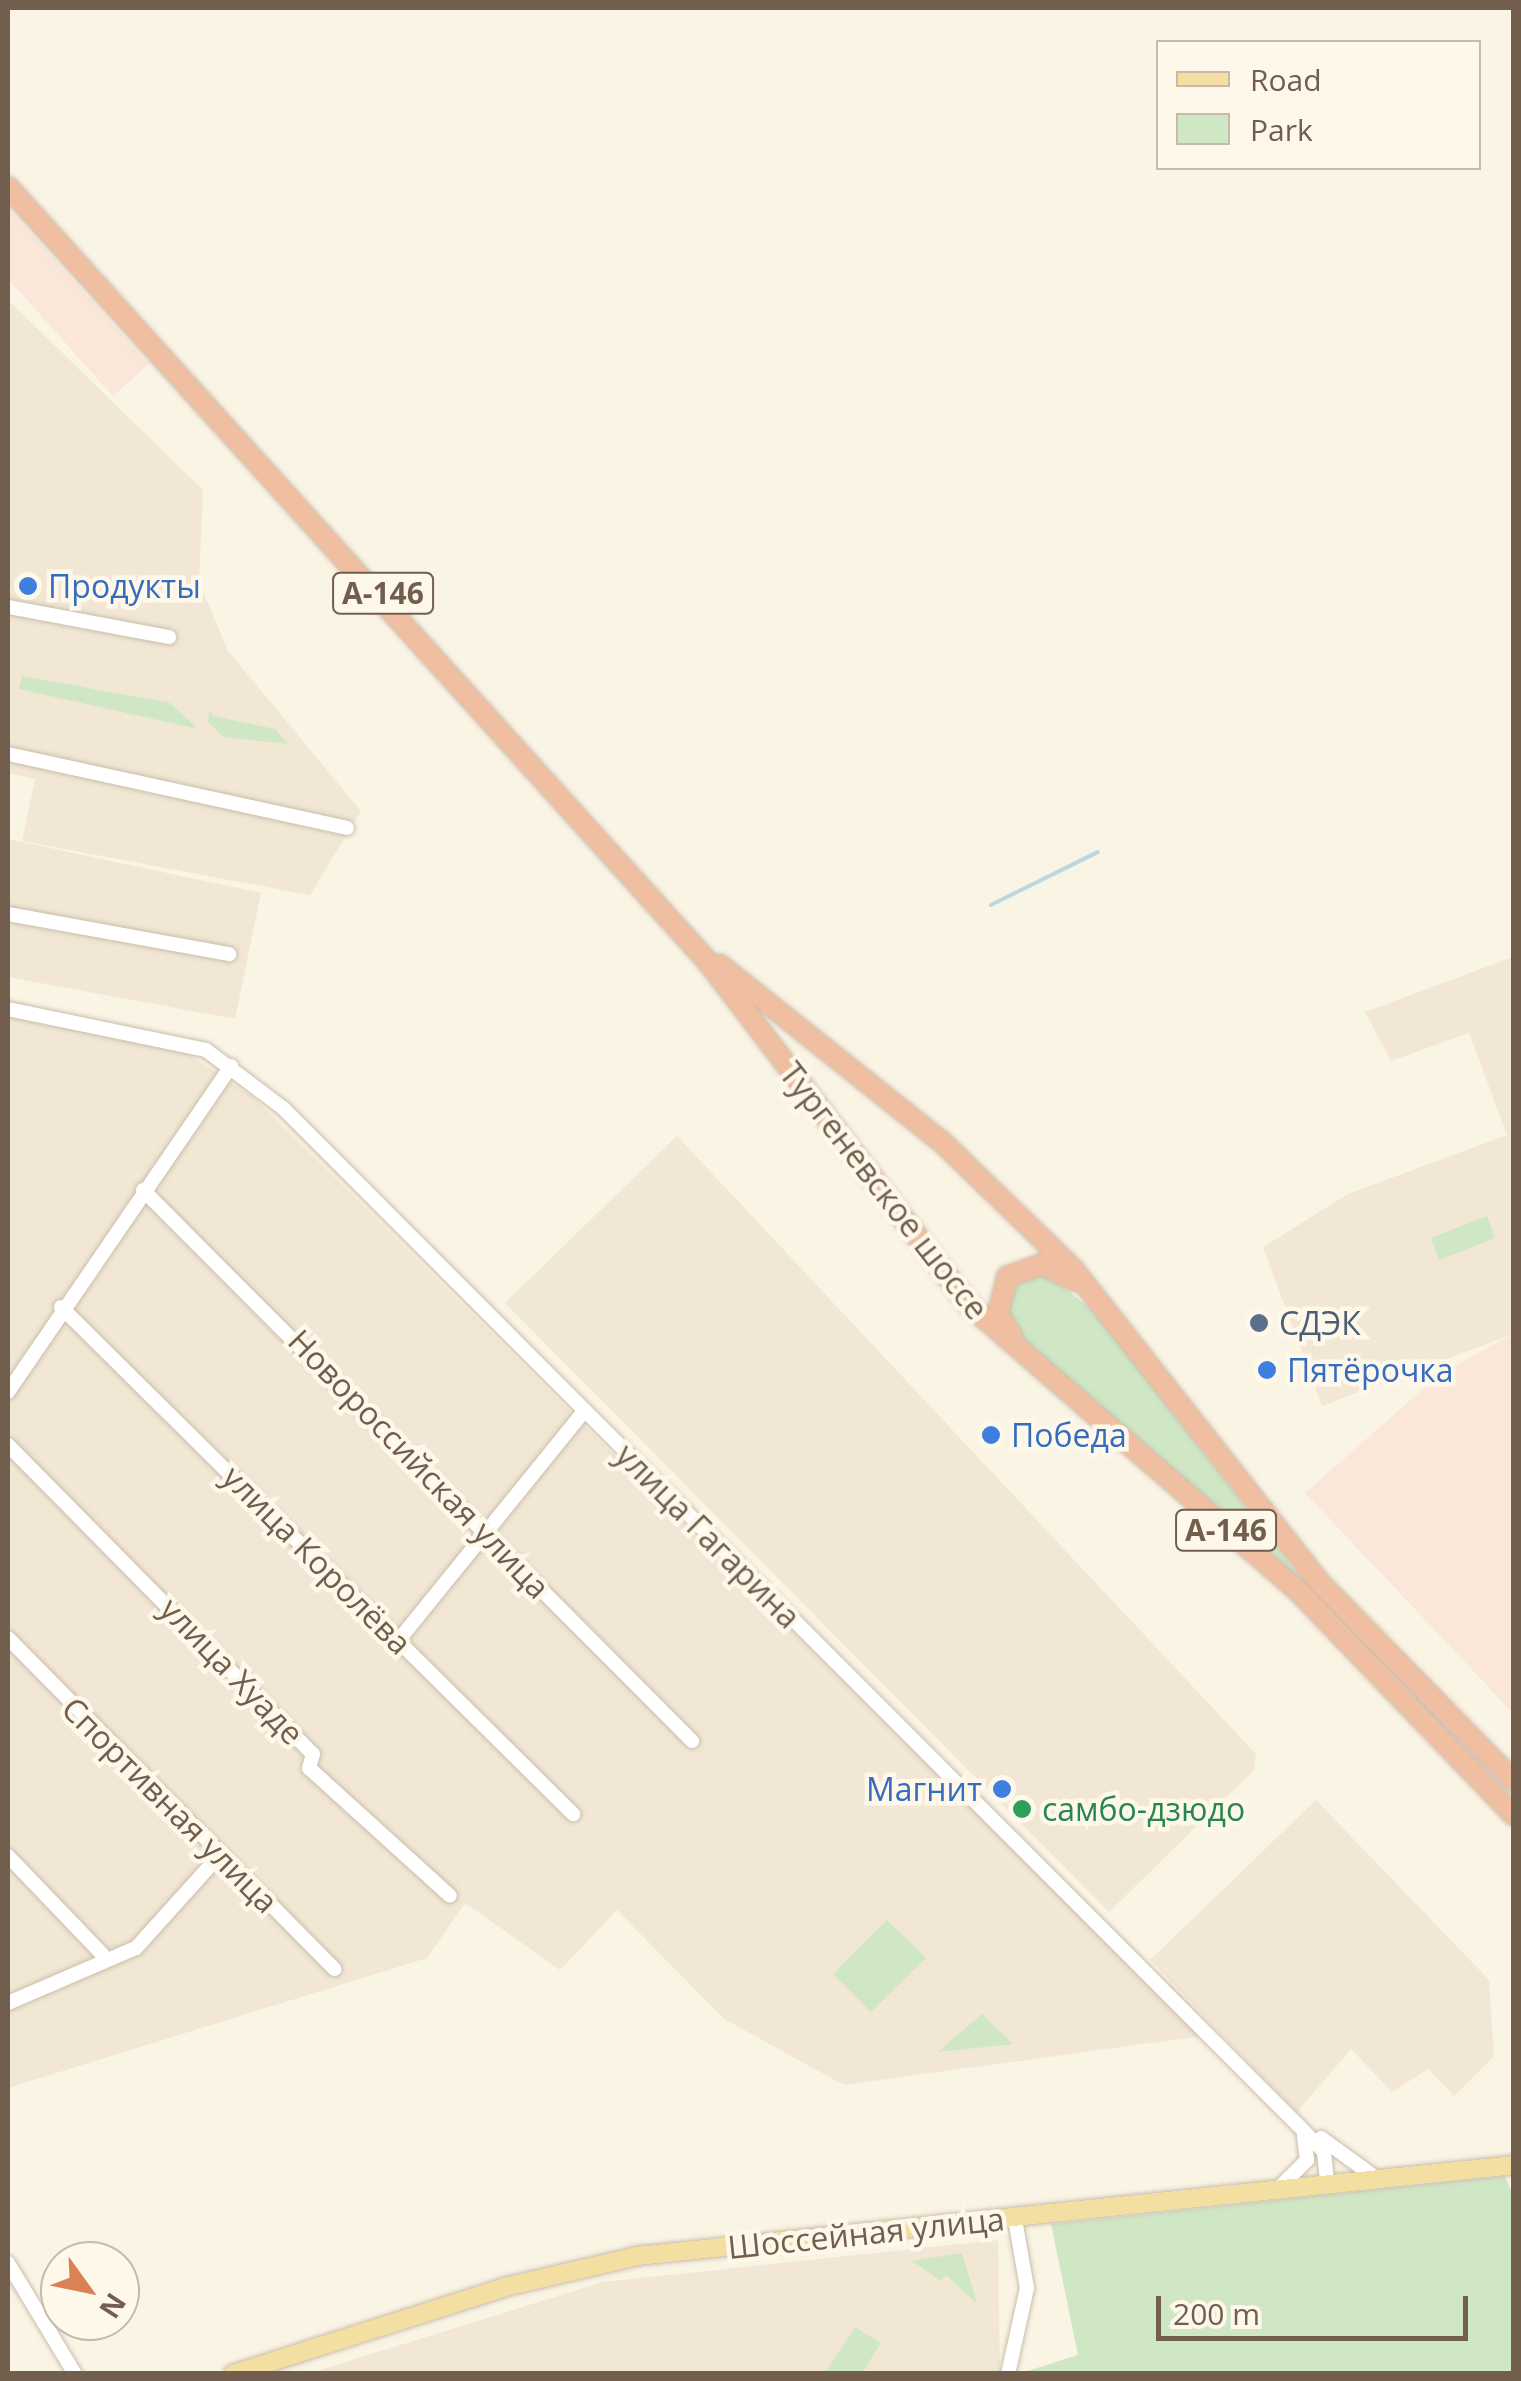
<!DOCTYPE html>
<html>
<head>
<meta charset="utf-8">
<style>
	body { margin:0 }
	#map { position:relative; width:1521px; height:2381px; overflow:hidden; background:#faf4e5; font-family:"Open Sans",sans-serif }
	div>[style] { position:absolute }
	.residential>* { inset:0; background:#f1e7d4 }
	.commercial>* { inset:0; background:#fae7da }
	.green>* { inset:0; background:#cfe7c5 }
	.stream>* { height:4px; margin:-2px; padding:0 2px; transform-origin:2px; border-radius:2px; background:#bbd8e2 }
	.roads { filter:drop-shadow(0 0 2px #cbbdac) drop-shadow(0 0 2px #cbbdac) }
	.minor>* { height:14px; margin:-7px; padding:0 7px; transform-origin:7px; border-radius:7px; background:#fff }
	.major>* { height:18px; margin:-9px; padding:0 9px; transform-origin:9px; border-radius:9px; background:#f4dfa2 }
	.highway>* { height:20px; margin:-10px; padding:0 10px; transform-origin:10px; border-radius:10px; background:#f0bea0 }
	.dots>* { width:28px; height:28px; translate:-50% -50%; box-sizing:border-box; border:5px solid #fef8eb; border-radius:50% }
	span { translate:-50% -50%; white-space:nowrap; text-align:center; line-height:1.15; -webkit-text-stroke:9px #fef8eb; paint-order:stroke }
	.shield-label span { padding:2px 8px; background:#fef8eb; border:2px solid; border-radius:8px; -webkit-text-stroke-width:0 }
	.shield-label { font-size:30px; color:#715e4c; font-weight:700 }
	.shop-label { font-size:32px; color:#366cbe }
	.left { translate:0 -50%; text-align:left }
	.right { translate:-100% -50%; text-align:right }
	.street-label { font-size:32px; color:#715e4c }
	.service-label { font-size:32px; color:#4e5e75 }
	.leisure-label { font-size:32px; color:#27864d }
	.frame { position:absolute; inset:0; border:10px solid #715e4c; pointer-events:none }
	.legend { position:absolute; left:1156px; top:40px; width:325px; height:130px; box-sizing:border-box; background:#fef8eb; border:2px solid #c6baab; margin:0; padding:12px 18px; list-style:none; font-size:30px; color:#715e4c }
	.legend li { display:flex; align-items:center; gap:20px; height:50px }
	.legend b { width:50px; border:2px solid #c6baab }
	.north { position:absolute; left:40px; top:2241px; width:100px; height:100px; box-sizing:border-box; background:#fef8eb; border:2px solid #c6baab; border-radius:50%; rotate:123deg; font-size:28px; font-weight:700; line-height:40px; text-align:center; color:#715e4c }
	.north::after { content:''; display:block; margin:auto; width:35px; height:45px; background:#db8153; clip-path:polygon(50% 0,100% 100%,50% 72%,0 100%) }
	.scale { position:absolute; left:1156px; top:2296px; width:312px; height:45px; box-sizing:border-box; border:5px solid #715e4c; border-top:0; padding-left:12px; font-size:30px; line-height:35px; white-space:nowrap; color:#715e4c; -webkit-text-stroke:8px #fef8eb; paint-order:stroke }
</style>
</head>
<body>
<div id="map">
	<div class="residential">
		<div style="clip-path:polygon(8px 300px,203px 490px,199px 582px,228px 651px,361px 811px,310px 895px,22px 841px,35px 779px,8px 773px)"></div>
		<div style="clip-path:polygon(8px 839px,261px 893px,235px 1019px,8px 977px)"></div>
		<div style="clip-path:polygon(1513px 957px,1513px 1334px,1322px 1406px,1263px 1247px,1348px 1194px,1507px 1135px,1469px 1033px,1391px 1061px,1365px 1012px)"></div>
		<div style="clip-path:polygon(8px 1016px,179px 1048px,253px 1097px,1201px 2036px,844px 2085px,724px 2019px,617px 1910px,560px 1970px,465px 1903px,427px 1958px,8px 2088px)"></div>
		<div style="clip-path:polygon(677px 1136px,1256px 1754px,1254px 1770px,1109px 1912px,505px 1303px)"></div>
		<div style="clip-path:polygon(1316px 1800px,1489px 1980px,1494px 2056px,1454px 2096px,1428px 2069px,1392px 2092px,1351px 2049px,1297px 2112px,1150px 1960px)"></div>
		<div style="clip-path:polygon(998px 2240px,1000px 2373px,307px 2374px,603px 2282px)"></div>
	</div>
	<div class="commercial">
		<div style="clip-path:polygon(8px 208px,149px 364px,113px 396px,8px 279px)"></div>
		<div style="clip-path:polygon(1513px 1334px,1513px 1713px,1305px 1493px,1439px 1375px)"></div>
	</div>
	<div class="green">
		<div style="clip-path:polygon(22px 676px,170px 703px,198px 729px,19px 689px)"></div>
		<div style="clip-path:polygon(210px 708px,212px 716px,275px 729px,288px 744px,223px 737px,208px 722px)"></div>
		<div style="clip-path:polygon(1487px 1216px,1495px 1238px,1439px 1260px,1431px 1238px)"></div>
		<div style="clip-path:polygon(1041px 1270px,1094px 1311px,1310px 1590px,1023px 1343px,1004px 1311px,1011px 1280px)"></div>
		<div style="clip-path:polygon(887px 1920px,926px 1958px,871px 2012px,833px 1974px)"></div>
		<div style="clip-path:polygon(982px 2014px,1013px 2044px,938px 2052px)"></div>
		<div style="clip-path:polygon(1505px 2176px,1514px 2198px,1513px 2373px,1021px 2373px,1078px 2355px,1051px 2224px)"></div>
		<div style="clip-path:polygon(962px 2253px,977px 2304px,946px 2275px,941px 2281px,912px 2261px)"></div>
		<div style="clip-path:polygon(855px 2327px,881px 2343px,862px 2373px,825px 2373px)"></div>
	</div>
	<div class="stream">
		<div style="left:991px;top:905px;width:119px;rotate:-26.4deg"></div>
	</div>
	<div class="roads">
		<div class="minor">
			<div style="left:8px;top:607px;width:164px;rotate:10.6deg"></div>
			<div style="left:8px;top:754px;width:347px;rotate:12.3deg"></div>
			<div style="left:8px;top:914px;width:225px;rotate:10.3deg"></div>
			<div style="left:8px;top:1009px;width:202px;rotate:11.7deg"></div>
			<div style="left:206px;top:1050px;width:96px;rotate:37deg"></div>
			<div style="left:283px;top:1108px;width:1437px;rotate:45.06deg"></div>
			<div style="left:1298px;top:2125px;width:37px;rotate:46deg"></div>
			<div style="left:1324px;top:2152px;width:31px;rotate:84deg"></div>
			<div style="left:143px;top:1190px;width:778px;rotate:45.1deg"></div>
			<div style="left:61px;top:1307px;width:721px;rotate:44.72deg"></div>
			<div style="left:8px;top:1392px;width:395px;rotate:-55.6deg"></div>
			<div style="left:8px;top:1445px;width:434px;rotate:45.4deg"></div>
			<div style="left:313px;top:1754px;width:15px;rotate:106deg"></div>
			<div style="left:309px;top:1768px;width:190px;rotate:42.2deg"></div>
			<div style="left:8px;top:1638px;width:465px;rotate:45.4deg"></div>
			<div style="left:398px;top:1641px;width:296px;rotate:-51deg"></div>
			<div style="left:8px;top:1856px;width:137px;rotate:46.2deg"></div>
			<div style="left:8px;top:2003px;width:139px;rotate:-23.3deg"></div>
			<div style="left:136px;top:1948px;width:122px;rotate:-48deg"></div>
			<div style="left:1321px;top:2138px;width:68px;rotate:36deg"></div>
			<div style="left:1279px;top:2188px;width:40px;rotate:-45deg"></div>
			<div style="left:1307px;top:2160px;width:26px;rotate:-97deg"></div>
			<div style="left:8px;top:2263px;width:130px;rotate:58.9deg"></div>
			<div style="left:1008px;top:2374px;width:88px;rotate:-77.5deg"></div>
			<div style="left:1027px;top:2288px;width:70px;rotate:-99.9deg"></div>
		</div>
		<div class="major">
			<div style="left:233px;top:2374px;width:286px;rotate:-17.7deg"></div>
			<div style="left:505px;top:2287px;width:136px;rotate:-13.2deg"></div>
			<div style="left:637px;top:2256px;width:882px;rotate:-5.92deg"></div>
		</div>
		<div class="highway">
			<div style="left:8px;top:187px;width:1044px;rotate:47.91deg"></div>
			<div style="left:708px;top:962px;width:431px;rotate:52.7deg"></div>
			<div style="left:969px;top:1305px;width:439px;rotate:41deg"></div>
			<div style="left:1300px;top:1593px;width:308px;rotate:46.1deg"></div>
			<div style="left:720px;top:965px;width:284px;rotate:38.6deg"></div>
			<div style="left:942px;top:1142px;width:182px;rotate:44.1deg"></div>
			<div style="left:1073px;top:1269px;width:398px;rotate:51.8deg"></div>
			<div style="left:1319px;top:1582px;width:279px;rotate:45.6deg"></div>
			<div style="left:1012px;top:1336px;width:26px;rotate:-122deg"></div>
			<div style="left:998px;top:1314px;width:38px;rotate:-76deg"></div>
			<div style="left:1007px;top:1277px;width:37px;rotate:-20deg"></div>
			<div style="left:1042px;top:1264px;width:37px;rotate:27deg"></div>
		</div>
	</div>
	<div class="dots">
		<div style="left:28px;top:586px;background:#3f7fe0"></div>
		<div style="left:1259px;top:1323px;background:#5c6f8a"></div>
		<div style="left:1267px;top:1370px;background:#3f7fe0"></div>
		<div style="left:991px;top:1435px;background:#3f7fe0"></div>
		<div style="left:1002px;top:1789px;background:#3f7fe0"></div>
		<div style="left:1022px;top:1809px;background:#2e9e5b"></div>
	</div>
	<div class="shield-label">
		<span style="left:383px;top:593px">А-146</span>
		<span style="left:1226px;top:1530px">А-146</span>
	</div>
	<div class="shop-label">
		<span class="left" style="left:48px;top:586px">Продукты</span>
		<span class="left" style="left:1287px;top:1370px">Пятёрочка</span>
		<span class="left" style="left:1011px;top:1435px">Победа</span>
		<span class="right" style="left:982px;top:1789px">Магнит</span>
	</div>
	<div class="street-label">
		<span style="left:884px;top:1191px;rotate:52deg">Тургеневское шоссе</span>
		<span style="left:419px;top:1464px;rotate:46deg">Новороссийская улица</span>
		<span style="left:708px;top:1536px;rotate:45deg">улица Гагарина</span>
		<span style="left:317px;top:1560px;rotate:45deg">улица Королёва</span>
		<span style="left:232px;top:1671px;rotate:46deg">улица Хуаде</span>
		<span style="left:170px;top:1805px;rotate:45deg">Спортивная улица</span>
		<span style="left:866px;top:2233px;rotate:-6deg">Шоссейная улица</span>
	</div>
	<div class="service-label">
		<span class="left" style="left:1279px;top:1323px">СДЭК</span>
	</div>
	<div class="leisure-label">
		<span class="left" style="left:1042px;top:1809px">самбо-дзюдо</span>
	</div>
	<div class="frame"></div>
	<ul class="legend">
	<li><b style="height:12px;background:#f4dfa2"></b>Road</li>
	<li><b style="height:28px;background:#cfe7c5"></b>Park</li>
	</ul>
	<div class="north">N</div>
	<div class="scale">200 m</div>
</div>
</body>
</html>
